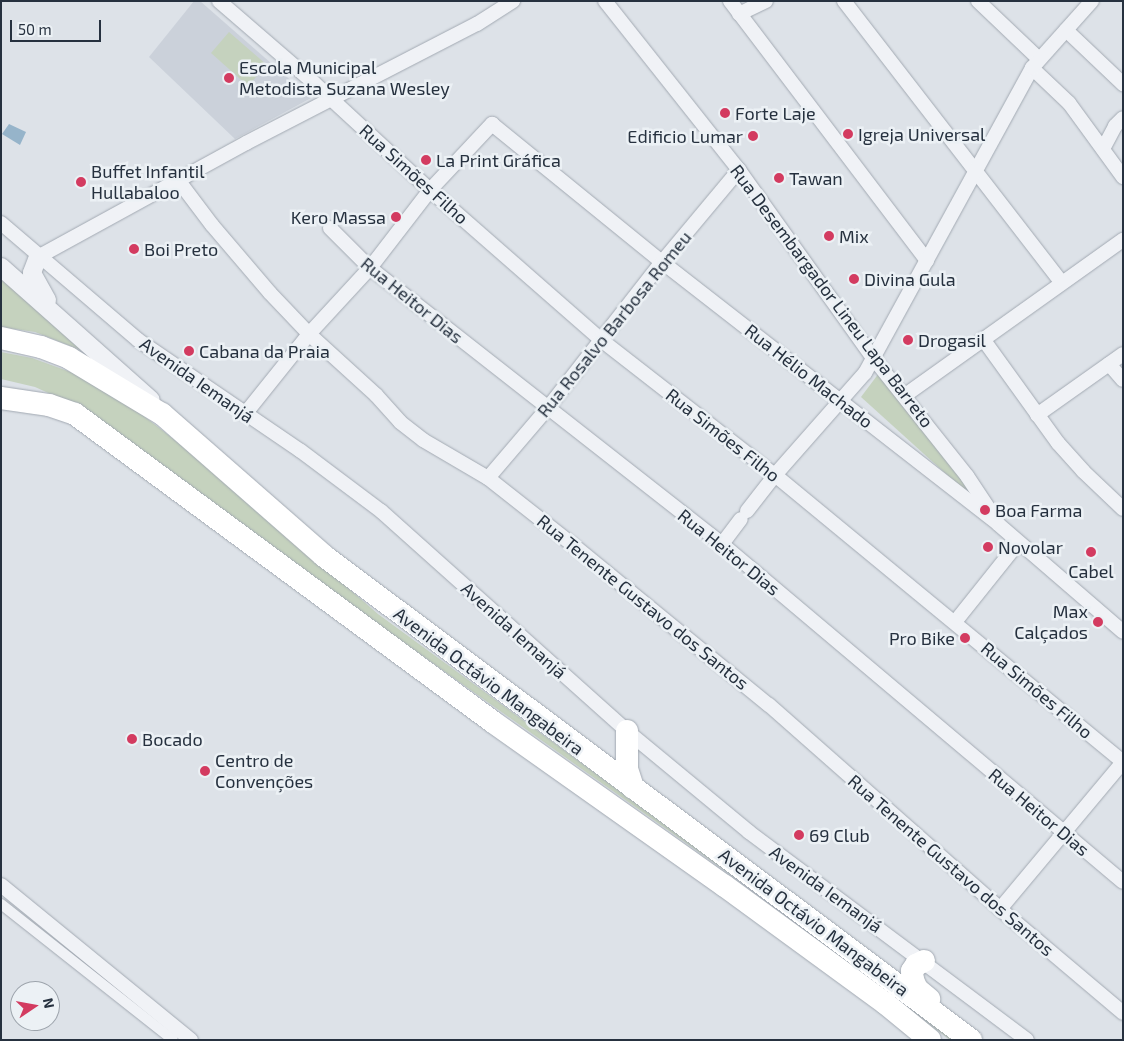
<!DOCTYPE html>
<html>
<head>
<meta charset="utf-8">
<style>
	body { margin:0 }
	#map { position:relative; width:1124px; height:1041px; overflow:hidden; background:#dde2e8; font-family:"Exo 2",sans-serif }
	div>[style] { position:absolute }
	.built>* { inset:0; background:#cbd1da }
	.green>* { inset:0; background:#c5d2be }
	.water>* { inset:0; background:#96b4ca }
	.roads { filter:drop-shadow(0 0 1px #a2a9b2) drop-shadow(0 0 1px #a2a9b2) }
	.pedestrian>* { height:10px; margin:-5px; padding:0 5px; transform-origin:5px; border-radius:5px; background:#f0f2f6 }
	.minor>* { height:14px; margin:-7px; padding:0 7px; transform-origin:7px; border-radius:7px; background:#f0f2f6 }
	.tertiary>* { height:18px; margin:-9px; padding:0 9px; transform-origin:9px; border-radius:9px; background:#f0f2f6 }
	.primary>* { height:22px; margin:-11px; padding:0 11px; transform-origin:11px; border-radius:11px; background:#fff }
	.dots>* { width:14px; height:14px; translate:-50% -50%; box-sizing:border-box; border:2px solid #ecf1f5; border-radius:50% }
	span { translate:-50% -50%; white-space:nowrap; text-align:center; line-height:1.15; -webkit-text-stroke:5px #ecf1f5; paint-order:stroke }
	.poi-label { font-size:18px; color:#26313f }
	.left { translate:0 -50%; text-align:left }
	.right { translate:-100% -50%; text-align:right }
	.street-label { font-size:18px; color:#26313f }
	.frame { position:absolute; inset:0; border:2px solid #26313f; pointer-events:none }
	.north { position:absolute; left:10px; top:981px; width:50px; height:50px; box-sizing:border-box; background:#ecf1f5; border:1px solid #9da4ac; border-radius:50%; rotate:78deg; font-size:14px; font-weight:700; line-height:20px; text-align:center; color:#26313f }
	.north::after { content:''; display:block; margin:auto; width:18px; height:22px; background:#d33b60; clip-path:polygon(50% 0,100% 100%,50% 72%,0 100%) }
	.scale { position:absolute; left:10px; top:20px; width:91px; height:22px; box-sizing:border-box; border:2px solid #26313f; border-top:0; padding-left:6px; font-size:15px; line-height:18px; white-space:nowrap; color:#26313f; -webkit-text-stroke:4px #ecf1f5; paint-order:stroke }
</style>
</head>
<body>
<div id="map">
	<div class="built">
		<div style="clip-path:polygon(194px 1px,200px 1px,311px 98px,235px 139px,149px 57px)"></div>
	</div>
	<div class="green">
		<div style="clip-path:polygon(229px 32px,267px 65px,248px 86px,211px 53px)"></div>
		<div style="clip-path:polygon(1px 273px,83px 351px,35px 332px,1px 327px)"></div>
		<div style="clip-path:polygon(1px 352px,32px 358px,87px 378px,127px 403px,202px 461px,378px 614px,960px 1040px,950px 1040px,755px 892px,372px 620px,75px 405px,35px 387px,1px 379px)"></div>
		<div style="clip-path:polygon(879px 373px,970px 487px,966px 492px,861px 397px)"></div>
	</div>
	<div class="water">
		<div style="clip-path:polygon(9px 124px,26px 132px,20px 145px,2px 134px)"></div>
	</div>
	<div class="roads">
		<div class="pedestrian">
			<div style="left:1px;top:904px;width:219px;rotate:38.3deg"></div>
		</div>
		<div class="minor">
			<div style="left:219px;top:1px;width:125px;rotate:40.8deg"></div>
			<div style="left:314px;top:83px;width:158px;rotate:42.7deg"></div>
			<div style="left:430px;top:190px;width:226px;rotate:41.2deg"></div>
			<div style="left:600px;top:339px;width:222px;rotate:37.9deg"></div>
			<div style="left:775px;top:475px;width:451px;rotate:39.5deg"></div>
			<div style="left:605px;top:1px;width:216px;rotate:51.6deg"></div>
			<div style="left:739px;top:170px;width:232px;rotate:54.5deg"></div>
			<div style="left:874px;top:359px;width:149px;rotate:51.5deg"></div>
			<div style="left:967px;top:476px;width:47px;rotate:56.3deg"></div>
			<div style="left:730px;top:1px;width:326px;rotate:52.8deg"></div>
			<div style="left:844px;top:1px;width:355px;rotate:52.3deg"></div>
			<div style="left:978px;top:1px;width:84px;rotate:43.6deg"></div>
			<div style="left:739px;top:14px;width:30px;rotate:-26deg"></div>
			<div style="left:1066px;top:30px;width:79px;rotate:43.5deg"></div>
			<div style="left:1032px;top:68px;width:51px;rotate:43.4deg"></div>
			<div style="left:1069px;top:103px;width:92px;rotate:53.9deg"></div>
			<div style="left:1103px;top:149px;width:26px;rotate:-62deg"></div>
			<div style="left:1115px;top:126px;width:11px;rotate:-45deg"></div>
			<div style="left:178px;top:180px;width:56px;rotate:52.9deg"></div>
			<div style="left:212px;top:225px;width:89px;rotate:49.5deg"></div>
			<div style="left:270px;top:293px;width:57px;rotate:46.4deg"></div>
			<div style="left:309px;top:334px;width:91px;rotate:42.3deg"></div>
			<div style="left:376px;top:395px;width:36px;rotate:48deg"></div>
			<div style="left:400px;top:422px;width:29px;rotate:38deg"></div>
			<div style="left:423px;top:440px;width:75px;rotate:30.3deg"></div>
			<div style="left:488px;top:478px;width:107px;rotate:38.2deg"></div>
			<div style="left:572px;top:544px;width:254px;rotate:39.3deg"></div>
			<div style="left:769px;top:705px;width:308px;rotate:41.4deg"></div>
			<div style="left:1000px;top:909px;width:161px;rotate:40.2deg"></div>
			<div style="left:1px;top:223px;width:180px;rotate:40.5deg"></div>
			<div style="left:138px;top:340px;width:197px;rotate:34.3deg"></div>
			<div style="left:301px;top:451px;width:100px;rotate:36.9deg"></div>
			<div style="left:381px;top:511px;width:330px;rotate:41.8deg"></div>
			<div style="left:627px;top:731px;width:158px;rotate:39.6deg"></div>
			<div style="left:749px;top:832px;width:347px;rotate:36.8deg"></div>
			<div style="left:330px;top:228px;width:57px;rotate:45deg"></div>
			<div style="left:370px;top:268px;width:447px;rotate:38.1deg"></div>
			<div style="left:722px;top:544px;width:524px;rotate:40.13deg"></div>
			<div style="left:38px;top:257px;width:237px;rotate:-28.7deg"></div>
			<div style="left:246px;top:143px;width:260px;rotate:-27.3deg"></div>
			<div style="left:477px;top:24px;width:43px;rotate:-32.6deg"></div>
			<div style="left:983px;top:339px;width:128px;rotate:54.2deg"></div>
			<div style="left:1058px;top:443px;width:38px;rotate:48deg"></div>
			<div style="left:1083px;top:471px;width:55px;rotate:43.5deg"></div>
			<div style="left:1109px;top:364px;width:21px;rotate:49deg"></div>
			<div style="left:904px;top:396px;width:269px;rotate:-35.5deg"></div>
			<div style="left:245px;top:414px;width:102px;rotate:-51.3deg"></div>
			<div style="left:309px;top:334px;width:90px;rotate:-47.3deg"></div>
			<div style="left:370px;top:268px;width:98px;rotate:-52.4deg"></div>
			<div style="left:430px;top:190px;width:91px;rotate:-46.8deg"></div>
			<div style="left:492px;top:124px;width:219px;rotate:39.1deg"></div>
			<div style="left:662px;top:262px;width:426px;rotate:37.9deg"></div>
			<div style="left:998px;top:524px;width:165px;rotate:40.8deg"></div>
			<div style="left:1037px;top:415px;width:105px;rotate:-35.3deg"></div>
			<div style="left:488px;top:478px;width:91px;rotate:-49.5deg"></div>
			<div style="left:547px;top:409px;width:187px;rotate:-52deg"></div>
			<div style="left:662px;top:262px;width:120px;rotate:-50.1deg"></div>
			<div style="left:747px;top:511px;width:46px;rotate:-52.1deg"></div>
			<div style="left:775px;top:475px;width:136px;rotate:-48.6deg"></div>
			<div style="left:865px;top:373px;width:348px;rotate:-61.3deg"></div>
			<div style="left:1032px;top:68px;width:90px;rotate:-48.2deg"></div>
			<div style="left:722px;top:544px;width:31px;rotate:-53deg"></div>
			<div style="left:955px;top:622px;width:101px;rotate:-51.4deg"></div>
			<div style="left:1px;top:885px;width:245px;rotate:39.2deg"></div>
			<div style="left:1000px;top:909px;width:192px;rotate:-50.1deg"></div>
		</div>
		<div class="tertiary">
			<div style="left:38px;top:257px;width:17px;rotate:111deg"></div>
			<div style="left:32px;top:273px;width:31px;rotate:61deg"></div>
			<div style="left:1px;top:267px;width:200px;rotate:41.6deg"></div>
		</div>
		<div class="primary">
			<div style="left:1px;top:338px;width:41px;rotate:12.7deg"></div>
			<div style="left:41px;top:347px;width:30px;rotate:21deg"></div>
			<div style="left:69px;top:358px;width:109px;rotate:31.1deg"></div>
			<div style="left:162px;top:414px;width:215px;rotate:41.2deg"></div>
			<div style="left:324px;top:556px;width:808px;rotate:36.8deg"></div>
			<div style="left:1px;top:398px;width:49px;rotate:8.3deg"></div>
			<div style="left:49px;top:405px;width:28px;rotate:19deg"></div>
			<div style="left:75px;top:414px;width:519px;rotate:36.38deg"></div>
			<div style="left:493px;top:722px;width:284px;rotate:35.3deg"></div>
			<div style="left:725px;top:886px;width:198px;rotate:36.2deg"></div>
			<div style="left:885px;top:1003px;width:58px;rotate:39.4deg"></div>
			<div style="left:627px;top:731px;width:38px;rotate:90deg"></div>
			<div style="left:627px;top:769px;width:20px;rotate:72deg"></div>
			<div style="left:924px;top:961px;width:9px;rotate:153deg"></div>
			<div style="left:916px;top:965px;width:7px;rotate:124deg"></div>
			<div style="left:912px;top:971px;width:9px;rotate:84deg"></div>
			<div style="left:913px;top:980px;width:10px;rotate:66deg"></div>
			<div style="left:917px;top:989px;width:16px;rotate:40deg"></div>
		</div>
	</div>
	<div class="dots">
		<div style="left:229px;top:78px;background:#d33b60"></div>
		<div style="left:725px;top:113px;background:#d33b60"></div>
		<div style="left:848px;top:134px;background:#d33b60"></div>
		<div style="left:753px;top:136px;background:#d33b60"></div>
		<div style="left:426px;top:160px;background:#d33b60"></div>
		<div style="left:779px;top:178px;background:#d33b60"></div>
		<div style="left:81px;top:182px;background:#d33b60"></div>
		<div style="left:396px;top:217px;background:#d33b60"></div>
		<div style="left:829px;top:236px;background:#d33b60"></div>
		<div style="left:134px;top:249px;background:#d33b60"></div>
		<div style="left:854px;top:279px;background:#d33b60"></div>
		<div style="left:908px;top:340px;background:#d33b60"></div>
		<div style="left:189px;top:351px;background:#d33b60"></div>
		<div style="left:985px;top:510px;background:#d33b60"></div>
		<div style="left:988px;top:547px;background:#d33b60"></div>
		<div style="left:1091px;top:552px;background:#d33b60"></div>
		<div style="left:1098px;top:622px;background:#d33b60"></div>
		<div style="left:965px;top:638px;background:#d33b60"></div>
		<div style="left:132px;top:739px;background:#d33b60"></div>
		<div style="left:205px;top:771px;background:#d33b60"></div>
		<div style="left:799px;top:835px;background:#d33b60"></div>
	</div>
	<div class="poi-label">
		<span class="left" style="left:239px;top:78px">Escola Municipal<br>Metodista Suzana Wesley</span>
		<span class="left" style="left:735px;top:113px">Forte Laje</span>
		<span class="left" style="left:858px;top:134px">Igreja Universal</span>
		<span class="right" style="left:743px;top:136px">Edificio Lumar</span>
		<span class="left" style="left:436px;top:160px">La Print Gráfica</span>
		<span class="left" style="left:91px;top:182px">Buffet Infantil<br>Hullabaloo</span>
		<span class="left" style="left:789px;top:178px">Tawan</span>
		<span class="right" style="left:386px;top:217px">Kero Massa</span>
		<span class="left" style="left:839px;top:236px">Mix</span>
		<span class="left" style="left:144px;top:249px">Boi Preto</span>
		<span class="left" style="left:864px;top:279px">Divina Gula</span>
		<span class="left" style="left:918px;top:340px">Drogasil</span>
		<span class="left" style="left:199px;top:351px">Cabana da Praia</span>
		<span class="left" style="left:995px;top:510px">Boa Farma</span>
		<span class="left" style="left:998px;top:547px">Novolar</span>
		<span style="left:1091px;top:571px">Cabel</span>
		<span class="right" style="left:1088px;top:622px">Max<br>Calçados</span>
		<span class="right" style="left:955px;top:638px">Pro Bike</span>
		<span class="left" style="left:142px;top:739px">Bocado</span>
		<span class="left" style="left:215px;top:771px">Centro de<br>Convenções</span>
		<span class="left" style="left:809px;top:835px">69 Club</span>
	</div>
	<div class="street-label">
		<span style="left:414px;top:174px;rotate:42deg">Rua Simões Filho</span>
		<span style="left:832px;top:296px;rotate:53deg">Rua Desembargador Lineu Lapa Barreto</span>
		<span style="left:412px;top:300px;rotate:39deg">Rua Heitor Dias</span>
		<span style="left:614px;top:324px;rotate:-51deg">Rua Rosalvo Barbosa Romeu</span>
		<span style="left:809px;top:376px;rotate:38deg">Rua Hélio Machado</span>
		<span style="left:197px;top:380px;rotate:35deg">Avenida Iemanjá</span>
		<span style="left:723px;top:435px;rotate:38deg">Rua Simões Filho</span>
		<span style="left:729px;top:552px;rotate:39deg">Rua Heitor Dias</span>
		<span style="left:643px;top:602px;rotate:39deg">Rua Tenente Gustavo dos Santos</span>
		<span style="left:514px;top:630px;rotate:42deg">Avenida Iemanjá</span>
		<span style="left:489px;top:681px;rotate:37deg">Avenida Octávio Mangabeira</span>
		<span style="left:1037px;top:690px;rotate:40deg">Rua Simões Filho</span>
		<span style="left:1039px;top:812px;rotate:40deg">Rua Heitor Dias</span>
		<span style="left:951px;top:865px;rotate:41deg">Rua Tenente Gustavo dos Santos</span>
		<span style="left:826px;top:889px;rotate:36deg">Avenida Iemanjá</span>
		<span style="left:814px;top:922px;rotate:37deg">Avenida Octávio Mangabeira</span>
	</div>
	<div class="frame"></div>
	<div class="north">N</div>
	<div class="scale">50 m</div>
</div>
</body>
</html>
